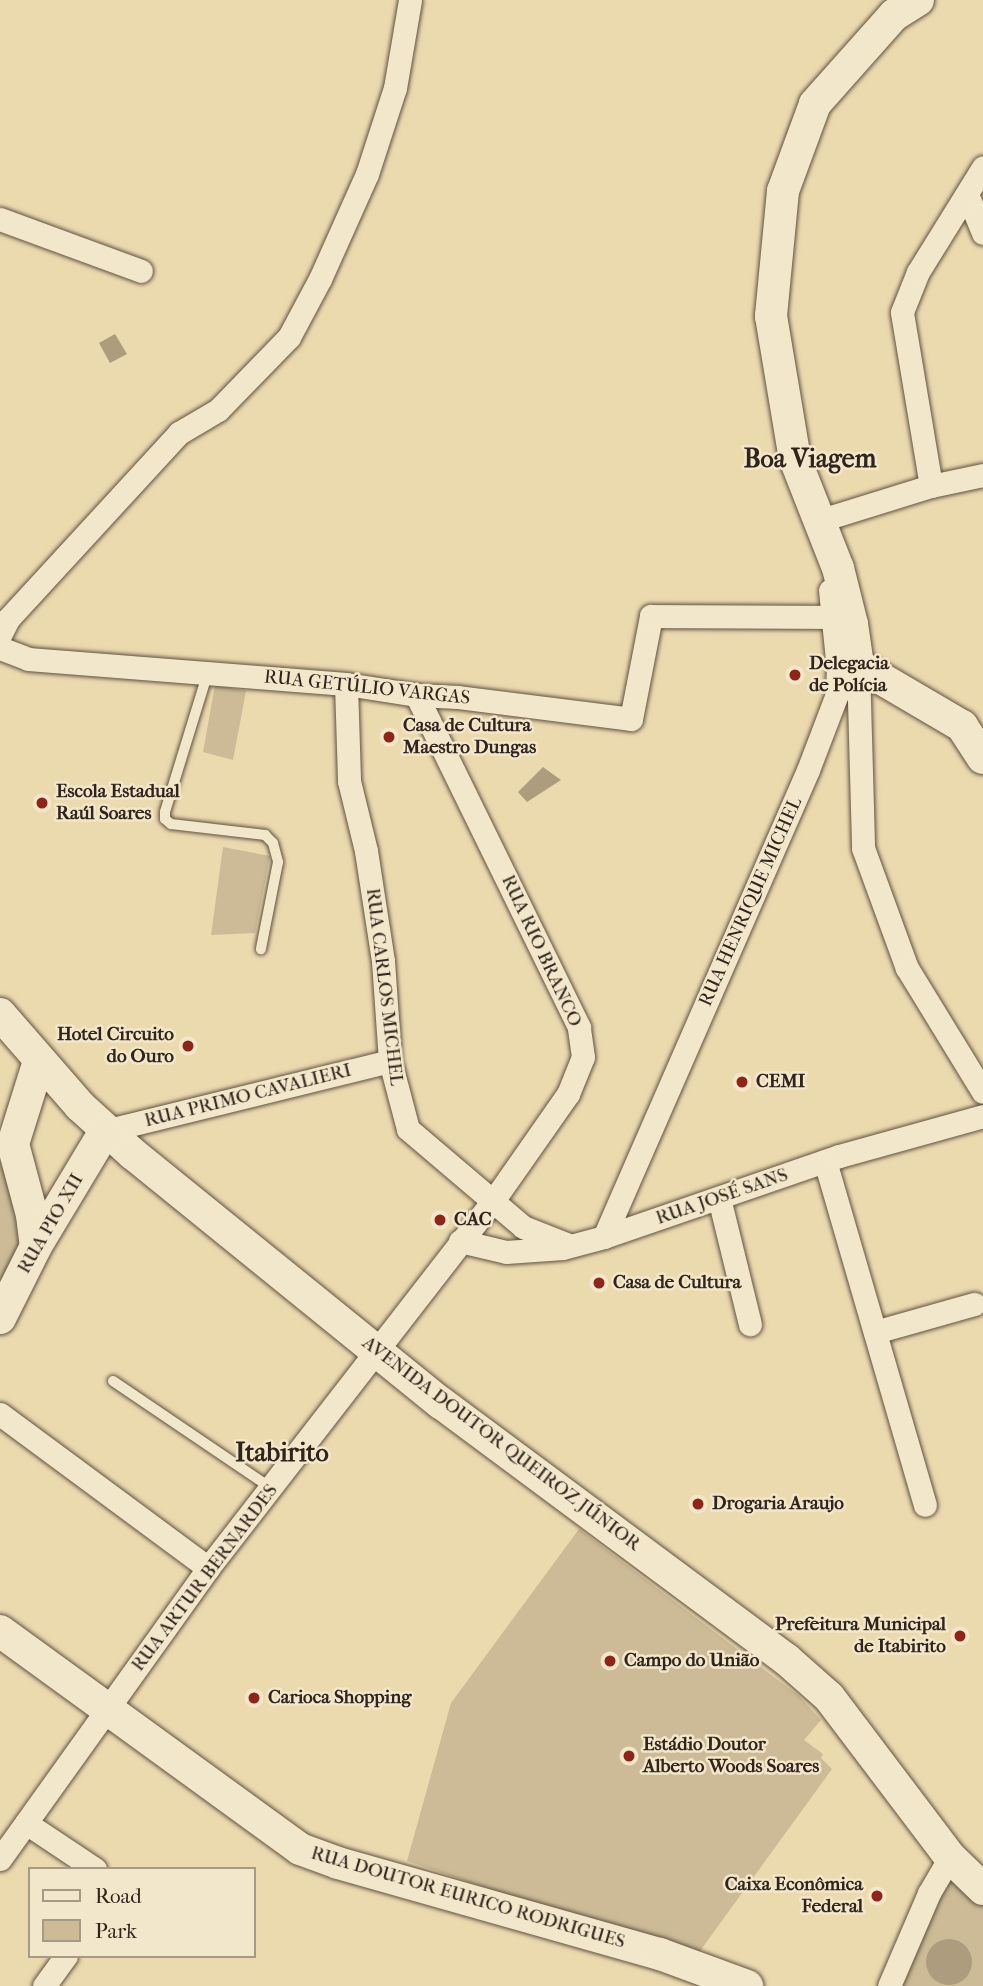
<!DOCTYPE html>
<html>
<head>
<meta charset="utf-8">
<style>
	body { margin:0 }
	#map { position:relative; width:983px; height:1986px; overflow:hidden; background:#ecdaaf; font-family:"IM FELL French Canon",serif }
	div>[style] { position:absolute }
	.green>* { inset:0; background:#ccbb96 }
	.water>* { inset:0; background:#ad9c7d }
	.round { border-radius:50% }
	.roads { filter:drop-shadow(0 0 2px #605242) drop-shadow(0 0 2px #605242) }
	.lane>* { height:10px; margin:-5px; padding:0 5px; transform-origin:5px; border-radius:5px; background:#f3e7cb }
	.street>* { height:23px; margin:-11.5px; padding:0 11.5px; transform-origin:11.5px; border-radius:11.5px; background:#f3e7cb }
	.secondary>* { height:32px; margin:-16px; padding:0 16px; transform-origin:16px; border-radius:16px; background:#f3e7cb }
	.dots>* { width:19px; height:19px; translate:-50% -50%; box-sizing:border-box; border:4px solid #f3e7cb; border-radius:50% }
	span { translate:-50% -50%; white-space:nowrap; text-align:center; line-height:1.15; -webkit-text-stroke:5px #f3e7cb; paint-order:stroke }
	.poi-label { font-size:19px; color:#32241d; font-weight:700 }
	.left { translate:0 -50%; text-align:left }
	.right { translate:-100% -50%; text-align:right }
	.street-label { font-size:19px; color:#32241d }
	.district-label { font-size:26px; color:#32241d; font-weight:700 }
	.legend { position:absolute; left:28px; top:1867px; width:228px; height:91px; box-sizing:border-box; background:#f3e7cb; border:2px solid #a69985; margin:0; padding:9px 12px; list-style:none; font-size:21px; color:#32241d }
	.legend li { display:flex; align-items:center; gap:14px; height:35px }
	.legend b { width:35px; border:2px solid #a69985 }
</style>
</head>
<body>
<div id="map">
	<div class="green">
		<div style="clip-path:polygon(215px 685px,246px 691px,233px 760px,203px 752px)"></div>
		<div style="clip-path:polygon(223px 847px,270px 856px,255px 933px,211px 935px)"></div>
		<div style="clip-path:polygon(6px 1161px,20px 1248px,0 1288px,0 1162px)"></div>
		<div style="clip-path:polygon(579px 1529px,799px 1696px,821px 1720px,804px 1740px,823px 1754px,821px 1758px,832px 1769px,695px 1958px,407px 1861px,451px 1703px)"></div>
		<div style="clip-path:polygon(946px 1872px,983px 1896px,983px 1986px,892px 1986px)"></div>
	</div>
	<div class="water">
		<div style="clip-path:polygon(115px 334px,127px 354px,110px 363px,99px 343px)"></div>
		<div style="clip-path:polygon(543px 767px,561px 780px,527px 802px,518px 792px)"></div>
		<div class="round" style="left:926px;top:1939px;width:46px;height:46px"></div>
	</div>
	<div class="roads">
		<div class="lane">
			<div style="left:208px;top:672px;width:146px;rotate:107.1deg"></div>
			<div style="left:165px;top:812px;width:7px;rotate:90deg"></div>
			<div style="left:165px;top:819px;width:8px;rotate:40deg"></div>
			<div style="left:171px;top:824px;width:95px;rotate:6.7deg"></div>
			<div style="left:265px;top:835px;width:11px;rotate:45deg"></div>
			<div style="left:273px;top:843px;width:20px;rotate:75deg"></div>
			<div style="left:278px;top:862px;width:89px;rotate:101.1deg"></div>
			<div style="left:113px;top:1381px;width:191px;rotate:34.1deg"></div>
		</div>
		<div class="street">
			<div style="left:967px;top:194px;width:42px;rotate:67.7deg"></div>
			<div style="left:0;top:219px;width:150px;rotate:20.2deg"></div>
			<div style="left:931px;top:486px;width:176px;rotate:-99.5deg"></div>
			<div style="left:902px;top:312px;width:43px;rotate:-68.2deg"></div>
			<div style="left:918px;top:272px;width:123px;rotate:-58.2deg"></div>
			<div style="left:821px;top:535px;width:14px;rotate:-102deg"></div>
			<div style="left:818px;top:521px;width:118px;rotate:-17.2deg"></div>
			<div style="left:931px;top:486px;width:53px;rotate:-11.9deg"></div>
			<div style="left:0;top:635px;width:18px;rotate:-63deg"></div>
			<div style="left:8px;top:619px;width:253px;rotate:-47.4deg"></div>
			<div style="left:179px;top:433px;width:45px;rotate:-30.5deg"></div>
			<div style="left:218px;top:410px;width:102px;rotate:-45.8deg"></div>
			<div style="left:289px;top:337px;width:66px;rotate:-61.9deg"></div>
			<div style="left:320px;top:279px;width:115px;rotate:-65.9deg"></div>
			<div style="left:367px;top:174px;width:90px;rotate:-72deg"></div>
			<div style="left:395px;top:88px;width:89px;rotate:-80.3deg"></div>
			<div style="left:0;top:648px;width:30px;rotate:21deg"></div>
			<div style="left:28px;top:659px;width:319px;rotate:4.5deg"></div>
			<div style="left:346px;top:684px;width:71px;rotate:8.9deg"></div>
			<div style="left:416px;top:695px;width:42px;rotate:2.7deg"></div>
			<div style="left:458px;top:697px;width:174px;rotate:7.2deg"></div>
			<div style="left:631px;top:719px;width:105px;rotate:-79deg"></div>
			<div style="left:651px;top:616px;width:183px;rotate:0.3deg"></div>
			<div style="left:858px;top:665px;width:183px;rotate:88.4deg"></div>
			<div style="left:863px;top:848px;width:128px;rotate:69.9deg"></div>
			<div style="left:907px;top:968px;width:145px;rotate:58.5deg"></div>
			<div style="left:346px;top:684px;width:97px;rotate:88.2deg"></div>
			<div style="left:349px;top:781px;width:72px;rotate:76.3deg"></div>
			<div style="left:366px;top:851px;width:111px;rotate:81.2deg"></div>
			<div style="left:383px;top:961px;width:100px;rotate:86deg"></div>
			<div style="left:390px;top:1061px;width:70px;rotate:75.2deg"></div>
			<div style="left:408px;top:1129px;width:151px;rotate:40.4deg"></div>
			<div style="left:523px;top:1227px;width:49px;rotate:21.4deg"></div>
			<div style="left:105px;top:1131px;width:293px;rotate:-13.8deg"></div>
			<div style="left:825px;top:1161px;width:358px;rotate:73.8deg"></div>
			<div style="left:719px;top:1198px;width:130px;rotate:76.2deg"></div>
			<div style="left:604px;top:1237px;width:249px;rotate:-19deg"></div>
			<div style="left:839px;top:1156px;width:149px;rotate:-15.5deg"></div>
			<div style="left:460px;top:1241px;width:47px;rotate:13.4deg"></div>
			<div style="left:506px;top:1252px;width:57px;rotate:-4deg"></div>
			<div style="left:563px;top:1248px;width:42px;rotate:-15deg"></div>
			<div style="left:604px;top:1237px;width:510px;rotate:-66.4deg"></div>
			<div style="left:808px;top:770px;width:81px;rotate:-69.1deg"></div>
			<div style="left:837px;top:694px;width:24px;rotate:-88deg"></div>
			<div style="left:838px;top:670px;width:80px;rotate:-95.7deg"></div>
			<div style="left:875px;top:1332px;width:103px;rotate:-15.8deg"></div>
			<div style="left:0;top:1414px;width:259px;rotate:36.5deg"></div>
			<div style="left:26px;top:1823px;width:83px;rotate:33.7deg"></div>
			<div style="left:0;top:1859px;width:358px;rotate:-54.4deg"></div>
			<div style="left:208px;top:1568px;width:465px;rotate:-52.2deg"></div>
			<div style="left:493px;top:1201px;width:131px;rotate:-55deg"></div>
			<div style="left:568px;top:1094px;width:40px;rotate:-68deg"></div>
			<div style="left:583px;top:1057px;width:30px;rotate:-98deg"></div>
			<div style="left:579px;top:1027px;width:370px;rotate:-116.1deg"></div>
			<div style="left:44px;top:1986px;width:37px;rotate:-54deg"></div>
			<div style="left:889px;top:1986px;width:101px;rotate:-66.7deg"></div>
			<div style="left:929px;top:1893px;width:42px;rotate:-59.7deg"></div>
		</div>
		<div class="secondary">
			<div style="left:918px;top:0;width:28px;rotate:148deg"></div>
			<div style="left:894px;top:15px;width:119px;rotate:131.6deg"></div>
			<div style="left:815px;top:104px;width:93px;rotate:110.2deg"></div>
			<div style="left:783px;top:191px;width:126px;rotate:95.5deg"></div>
			<div style="left:771px;top:316px;width:145px;rotate:80.5deg"></div>
			<div style="left:795px;top:459px;width:117px;rotate:68.5deg"></div>
			<div style="left:838px;top:568px;width:58px;rotate:76deg"></div>
			<div style="left:852px;top:624px;width:41px;rotate:81.7deg"></div>
			<div style="left:858px;top:665px;width:121px;rotate:30.4deg"></div>
			<div style="left:962px;top:726px;width:38px;rotate:57deg"></div>
			<div style="left:0;top:1014px;width:122px;rotate:49deg"></div>
			<div style="left:80px;top:1106px;width:72px;rotate:42.2deg"></div>
			<div style="left:133px;top:1154px;width:396px;rotate:39deg"></div>
			<div style="left:441px;top:1403px;width:430px;rotate:36.6deg"></div>
			<div style="left:786px;top:1659px;width:57px;rotate:41.5deg"></div>
			<div style="left:829px;top:1697px;width:201px;rotate:52.9deg"></div>
			<div style="left:950px;top:1857px;width:46px;rotate:44.1deg"></div>
			<div style="left:13px;top:1144px;width:73px;rotate:75deg"></div>
			<div style="left:32px;top:1215px;width:31px;rotate:83deg"></div>
			<div style="left:13px;top:1144px;width:87px;rotate:-72.6deg"></div>
			<div style="left:0;top:1318px;width:80px;rotate:-63.4deg"></div>
			<div style="left:36px;top:1246px;width:134px;rotate:-59deg"></div>
			<div style="left:0;top:1631px;width:371px;rotate:36deg"></div>
			<div style="left:300px;top:1849px;width:40px;rotate:20.2deg"></div>
			<div style="left:338px;top:1863px;width:335px;rotate:15.8deg"></div>
			<div style="left:660px;top:1954px;width:93px;rotate:20.2deg"></div>
		</div>
	</div>
	<div class="dots">
		<div style="left:795px;top:675px;background:#8f2418"></div>
		<div style="left:389px;top:737px;background:#8f2418"></div>
		<div style="left:42px;top:803px;background:#8f2418"></div>
		<div style="left:188px;top:1046px;background:#8f2418"></div>
		<div style="left:742px;top:1082px;background:#8f2418"></div>
		<div style="left:440px;top:1220px;background:#8f2418"></div>
		<div style="left:599px;top:1283px;background:#8f2418"></div>
		<div style="left:698px;top:1504px;background:#8f2418"></div>
		<div style="left:960px;top:1636px;background:#8f2418"></div>
		<div style="left:610px;top:1661px;background:#8f2418"></div>
		<div style="left:254px;top:1698px;background:#8f2418"></div>
		<div style="left:629px;top:1756px;background:#8f2418"></div>
		<div style="left:877px;top:1896px;background:#8f2418"></div>
	</div>
	<div class="poi-label">
		<span class="left" style="left:809px;top:675px">Delegacia<br>de Polícia</span>
		<span class="left" style="left:403px;top:737px">Casa de Cultura<br>Maestro Dungas</span>
		<span class="left" style="left:56px;top:803px">Escola Estadual<br>Raúl Soares</span>
		<span class="right" style="left:174px;top:1046px">Hotel Circuito<br>do Ouro</span>
		<span class="left" style="left:756px;top:1082px">CEMI</span>
		<span class="left" style="left:454px;top:1220px">CAC</span>
		<span class="left" style="left:613px;top:1283px">Casa de Cultura</span>
		<span class="left" style="left:712px;top:1504px">Drogaria Araujo</span>
		<span class="right" style="left:946px;top:1636px">Prefeitura Municipal<br>de Itabirito</span>
		<span class="left" style="left:624px;top:1661px">Campo do União</span>
		<span class="left" style="left:268px;top:1698px">Carioca Shopping</span>
		<span class="left" style="left:643px;top:1756px">Estádio Doutor<br>Alberto Woods Soares</span>
		<span class="right" style="left:863px;top:1896px">Caixa Econômica<br>Federal</span>
	</div>
	<div class="street-label">
		<span style="left:367px;top:688px;rotate:6deg">RUA GETÚLIO VARGAS</span>
		<span style="left:751px;top:902px;rotate:-66deg">RUA HENRIQUE MICHEL</span>
		<span style="left:541px;top:951px;rotate:65deg">RUA RIO BRANCO</span>
		<span style="left:384px;top:987px;rotate:83deg">RUA CARLOS MICHEL</span>
		<span style="left:248px;top:1096px;rotate:-14deg">RUA PRIMO CAVALIERI</span>
		<span style="left:722px;top:1197px;rotate:-19deg">RUA JOSÉ SANS</span>
		<span style="left:51px;top:1224px;rotate:-60deg">RUA PIO XII</span>
		<span style="left:501px;top:1444px;rotate:37deg">AVENIDA DOUTOR QUEIROZ JÚNIOR</span>
		<span style="left:205px;top:1578px;rotate:-53deg">RUA ARTUR BERNARDES</span>
		<span style="left:468px;top:1898px;rotate:16deg">RUA DOUTOR EURICO RODRIGUES</span>
	</div>
	<div class="district-label">
		<span style="left:810px;top:459px">Boa Viagem</span>
		<span style="left:282px;top:1453px">Itabirito</span>
	</div>
	<ul class="legend">
	<li><b style="height:9px;background:#f3e7cb"></b>Road</li>
	<li><b style="height:19px;background:#ccbb96"></b>Park</li>
	</ul>
</div>
</body>
</html>
